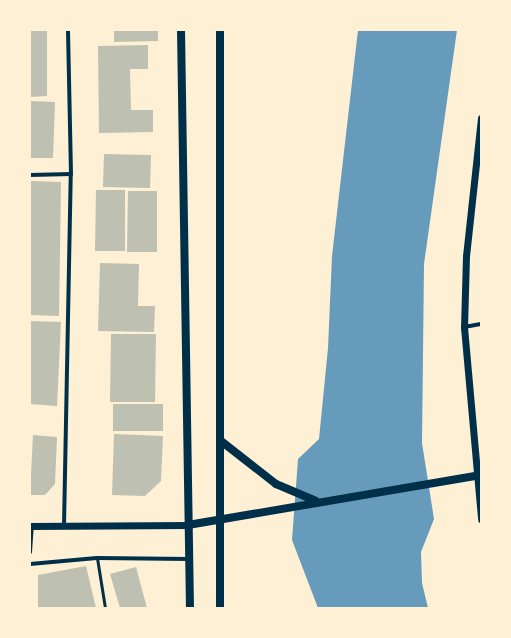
<!DOCTYPE html>
<html>
<head>
<meta charset="utf-8">
<style>
	body { margin:0 }
	#map { position:relative; width:511px; height:638px; overflow:hidden; background:#fdf0d5; font-family:"Roboto Condensed",sans-serif }
	div>[style] { position:absolute }
	.water>* { inset:0; background:#669bbc }
	.building>* { inset:0; background:#bec0b2 }
	.service>* { height:3px; margin:-1.5px; padding:0 1.5px; transform-origin:1.5px; border-radius:1.5px; background:#003049 }
	.minor>* { height:4px; margin:-2px; padding:0 2px; transform-origin:2px; border-radius:2px; background:#003049 }
	.tertiary>* { height:7px; margin:-3.5px; padding:0 3.5px; transform-origin:3.5px; border-radius:3.5px; background:#003049 }
	.secondary>* { height:8px; margin:-4px; padding:0 4px; transform-origin:4px; border-radius:4px; background:#003049 }
	span { translate:-50% -50%; white-space:nowrap; text-align:center; line-height:1.15; -webkit-text-stroke:3.5px #fdf0d5; paint-order:stroke }
	.frame { position:absolute; inset:0; border:31px solid #fdf0d5; pointer-events:none }
</style>
</head>
<body>
<div id="map">
	<div class="water">
		<div style="clip-path:polygon(358px 30px,457px 30px,424px 264px,422px 443px,434px 519px,421px 552px,422px 583px,428px 608px,318px 608px,292px 540px,298px 459px,319px 439px,328px 348px,332px 256px)"></div>
	</div>
	<div class="building">
		<div style="clip-path:polygon(30px 30px,47px 30px,47px 96px,30px 97px)"></div>
		<div style="clip-path:polygon(114px 30px,158px 30px,158px 41px,114px 42px)"></div>
		<div style="clip-path:polygon(148px 45px,148px 69px,130px 69px,131px 110px,153px 110px,153px 132px,99px 133px,98px 46px)"></div>
		<div style="clip-path:polygon(30px 101px,55px 102px,53px 158px,30px 158px)"></div>
		<div style="clip-path:polygon(104px 154px,151px 155px,150px 188px,103px 187px)"></div>
		<div style="clip-path:polygon(30px 181px,61px 182px,59px 316px,30px 315px)"></div>
		<div style="clip-path:polygon(96px 190px,125px 190px,125px 251px,95px 251px)"></div>
		<div style="clip-path:polygon(128px 191px,157px 191px,157px 252px,127px 252px)"></div>
		<div style="clip-path:polygon(100px 263px,139px 264px,138px 306px,155px 306px,154px 332px,98px 331px)"></div>
		<div style="clip-path:polygon(30px 321px,61px 322px,57px 406px,30px 404px)"></div>
		<div style="clip-path:polygon(111px 334px,156px 334px,155px 402px,110px 402px)"></div>
		<div style="clip-path:polygon(113px 404px,163px 404px,163px 431px,113px 431px)"></div>
		<div style="clip-path:polygon(114px 434px,163px 436px,161px 481px,145px 496px,112px 495px)"></div>
		<div style="clip-path:polygon(33px 435px,57px 437px,55px 484px,45px 495px,30px 495px)"></div>
		<div style="clip-path:polygon(86px 566px,96px 608px,38px 608px,38px 575px)"></div>
		<div style="clip-path:polygon(136px 567px,147px 608px,120px 608px,110px 574px)"></div>
	</div>
	<div class="service">
		<div style="left:97px;top:558px;width:51px;rotate:80.9deg"></div>
	</div>
	<div class="minor">
		<div style="left:30px;top:175px;width:41px;rotate:-1.4deg"></div>
		<div style="left:464px;top:327px;width:17px;rotate:-10deg"></div>
		<div style="left:64px;top:526px;width:352px;rotate:-88.9deg"></div>
		<div style="left:71px;top:174px;width:144px;rotate:-91.2deg"></div>
		<div style="left:30px;top:552px;width:26px;rotate:-86deg"></div>
		<div style="left:30px;top:564px;width:67px;rotate:-5.1deg"></div>
		<div style="left:97px;top:558px;width:92px;rotate:0.6deg"></div>
	</div>
	<div class="tertiary">
		<div style="left:481px;top:118px;width:139px;rotate:96.2deg"></div>
		<div style="left:466px;top:256px;width:71px;rotate:91.6deg"></div>
		<div style="left:464px;top:327px;width:193px;rotate:84.9deg"></div>
		<div style="left:30px;top:526px;width:158px;rotate:-0.4deg"></div>
	</div>
	<div class="secondary">
		<div style="left:181px;top:30px;width:578px;rotate:89.11deg"></div>
		<div style="left:221px;top:441px;width:70px;rotate:38deg"></div>
		<div style="left:276px;top:484px;width:43px;rotate:23deg"></div>
		<div style="left:188px;top:525px;width:297px;rotate:-9.7deg"></div>
		<div style="left:220px;top:608px;width:578px;rotate:-90deg"></div>
	</div>
	<div class="frame"></div>
</div>
</body>
</html>
